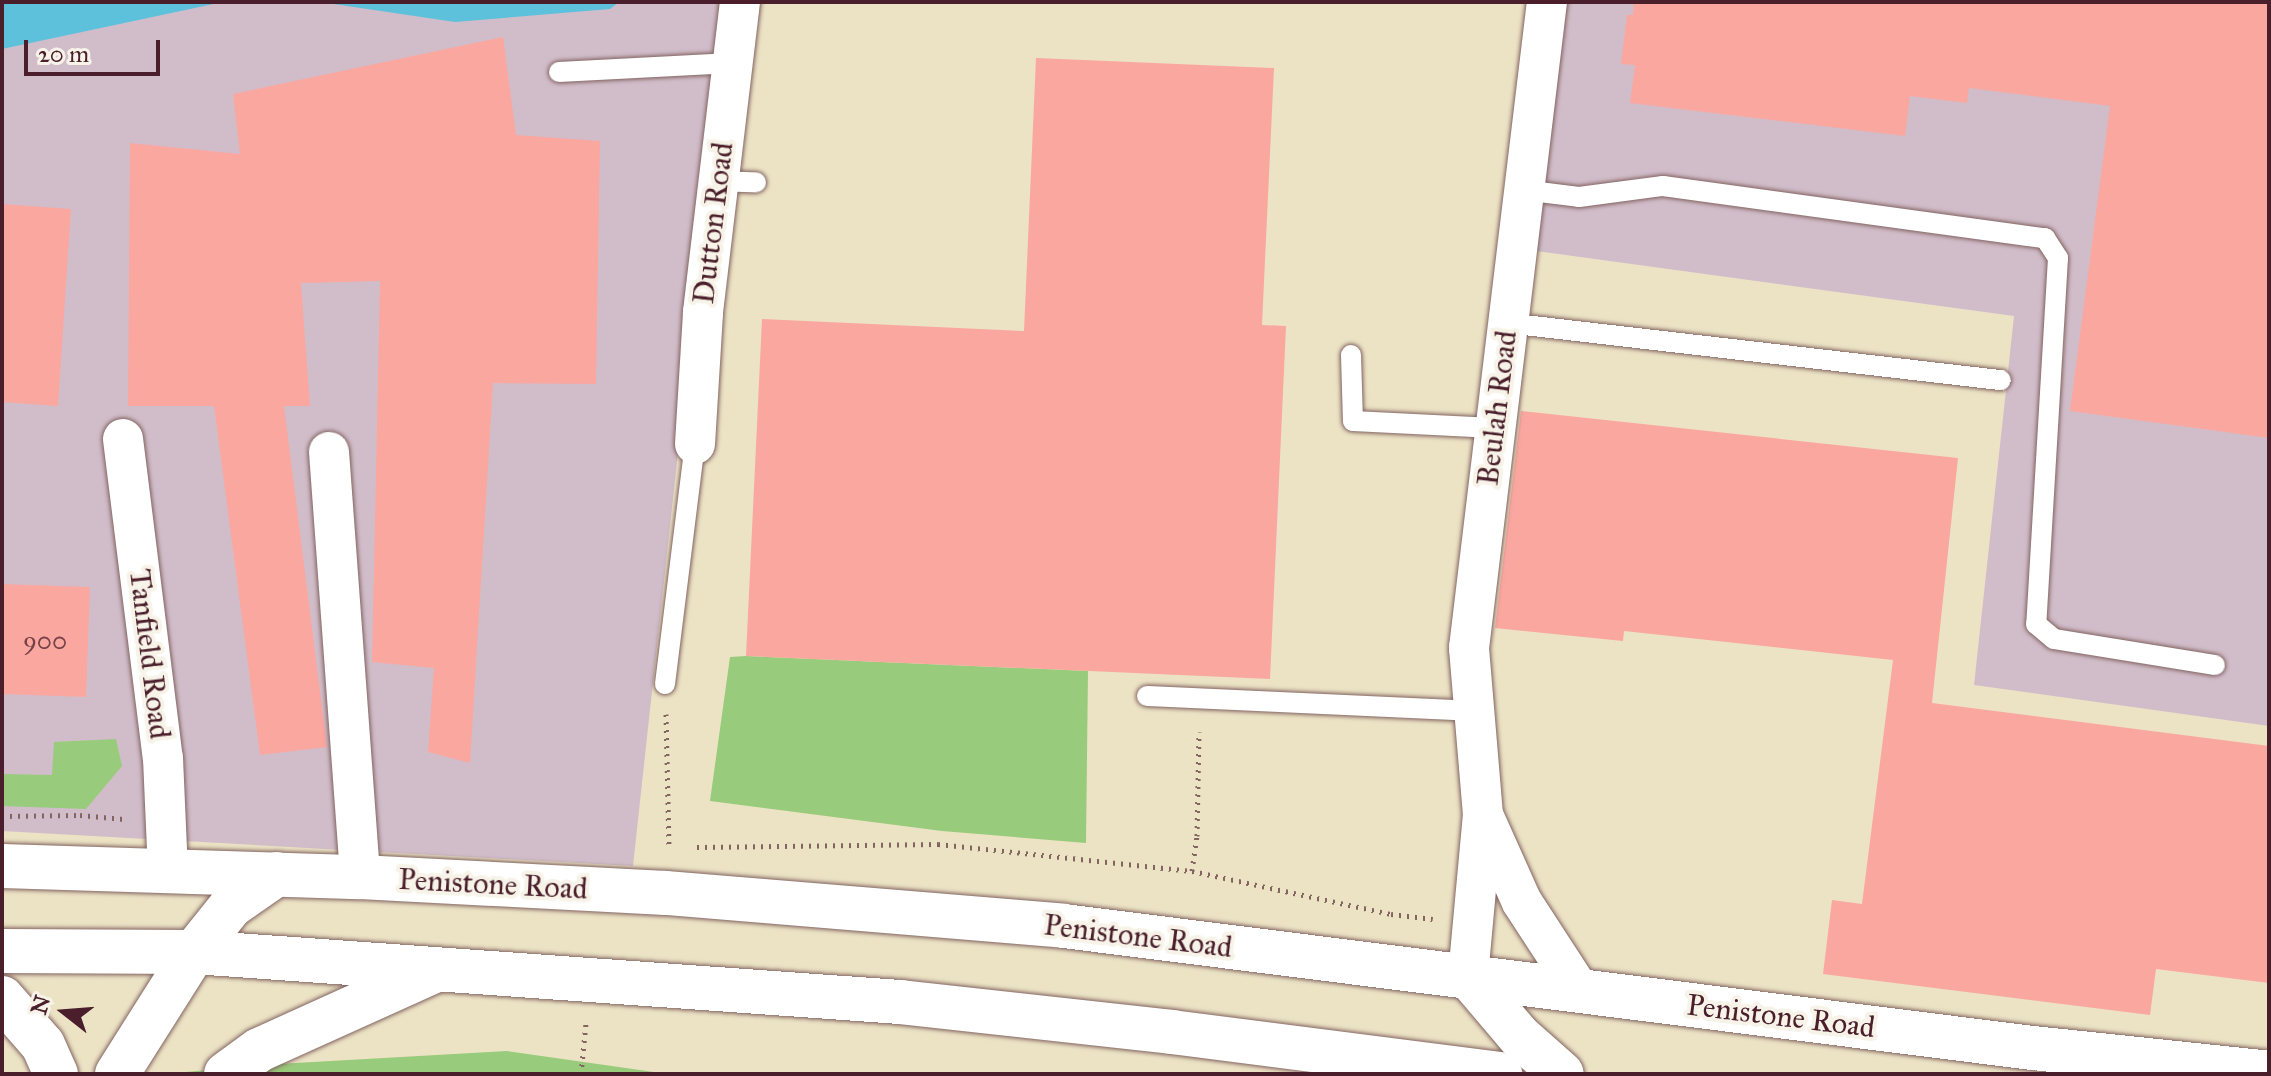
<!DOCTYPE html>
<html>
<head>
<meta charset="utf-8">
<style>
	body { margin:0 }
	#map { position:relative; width:2271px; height:1076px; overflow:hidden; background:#ece3c5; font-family:"IM FELL Great Primer",serif }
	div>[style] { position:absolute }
	.industrial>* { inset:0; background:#d1bdca }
	.green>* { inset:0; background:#98cb7b }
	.water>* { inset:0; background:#5dc1db }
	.building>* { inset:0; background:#faa7a0 }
	.path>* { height:5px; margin-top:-2.5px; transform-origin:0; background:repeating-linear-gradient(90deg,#836461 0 2px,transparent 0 8px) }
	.roads { filter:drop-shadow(0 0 2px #836461) drop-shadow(0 0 2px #836461) }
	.lane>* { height:20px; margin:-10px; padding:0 10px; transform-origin:10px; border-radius:10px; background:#fff }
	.street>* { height:40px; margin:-20px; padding:0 20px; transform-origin:20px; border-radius:20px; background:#fff }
	.primary>* { height:44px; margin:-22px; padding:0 22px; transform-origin:22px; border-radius:22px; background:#fff }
	.highway>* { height:44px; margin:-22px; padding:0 22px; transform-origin:22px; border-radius:22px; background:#fff }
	span { translate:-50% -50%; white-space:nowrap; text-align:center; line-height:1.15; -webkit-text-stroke:8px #f7f3e8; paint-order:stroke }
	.number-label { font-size:26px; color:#764148 }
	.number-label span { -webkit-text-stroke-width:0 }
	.street-label { font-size:30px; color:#4a1f2b }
	.frame { position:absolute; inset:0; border:4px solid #4a1f2b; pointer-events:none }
	.north { position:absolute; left:24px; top:972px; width:80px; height:80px; -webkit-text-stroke:6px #f7f3e8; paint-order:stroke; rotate:287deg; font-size:22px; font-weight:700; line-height:32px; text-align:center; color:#4a1f2b }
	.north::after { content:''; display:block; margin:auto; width:28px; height:36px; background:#4a1f2b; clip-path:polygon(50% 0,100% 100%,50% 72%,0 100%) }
	.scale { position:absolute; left:24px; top:40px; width:136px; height:36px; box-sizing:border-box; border:4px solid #4a1f2b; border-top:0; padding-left:10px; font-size:24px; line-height:28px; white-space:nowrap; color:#4a1f2b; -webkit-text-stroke:6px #f7f3e8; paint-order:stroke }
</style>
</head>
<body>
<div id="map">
	<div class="industrial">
		<div style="clip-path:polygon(2px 2px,727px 2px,633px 866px,2px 831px)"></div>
		<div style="clip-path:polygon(1553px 2px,2269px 2px,2269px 726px,1974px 685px,2014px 316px,1529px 250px)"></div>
	</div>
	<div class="green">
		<div style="clip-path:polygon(746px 656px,1088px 671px,1086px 843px,942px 831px,710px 801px,730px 657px)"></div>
		<div style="clip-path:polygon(116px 739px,122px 766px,86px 809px,2px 806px,2px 774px,52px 775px,54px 742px)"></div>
		<div style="clip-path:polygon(507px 1051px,668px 1074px,164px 1074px,260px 1065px)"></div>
	</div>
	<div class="water">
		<div style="clip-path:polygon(2px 2px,223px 2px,2px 49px)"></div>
		<div style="clip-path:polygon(320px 2px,619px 2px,610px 9px,455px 22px)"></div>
	</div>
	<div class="building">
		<div style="clip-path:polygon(1634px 2px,2269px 2px,2269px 438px,2070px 411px,2110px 106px,1969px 88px,1967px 103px,1910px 96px,1905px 136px,1630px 103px,1635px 65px,1621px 64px,1627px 15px,1633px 15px)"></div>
		<div style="clip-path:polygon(503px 37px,516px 135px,600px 141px,596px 384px,493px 383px,470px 763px,428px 752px,434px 668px,372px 662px,380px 281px,301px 283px,310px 406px,284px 406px,327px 747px,260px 755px,214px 406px,128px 406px,130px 143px,240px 154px,233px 94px)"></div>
		<div style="clip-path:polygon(1036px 58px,1274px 68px,1262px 325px,1286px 326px,1270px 679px,746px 656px,762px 319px,1024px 331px)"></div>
		<div style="clip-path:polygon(2px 204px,71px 209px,58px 406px,2px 402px)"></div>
		<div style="clip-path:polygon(1521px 411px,1958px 458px,1932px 703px,2269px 746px,2269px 983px,2156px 969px,2150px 1015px,1823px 974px,1832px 900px,1862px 904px,1893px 660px,1624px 631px,1623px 641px,1495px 628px)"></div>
		<div style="clip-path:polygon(2px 584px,90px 587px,86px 697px,2px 694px)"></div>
	</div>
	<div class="path">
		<div style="left:666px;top:714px;width:134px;rotate:88.7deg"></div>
		<div style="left:2px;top:816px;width:78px;rotate:-0.7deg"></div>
		<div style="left:80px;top:815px;width:44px;rotate:5.2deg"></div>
		<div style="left:697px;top:847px;width:241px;rotate:-0.7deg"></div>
		<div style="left:938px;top:844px;width:255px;rotate:6.1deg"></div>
		<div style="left:1192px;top:871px;width:204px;rotate:12.2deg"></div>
		<div style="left:1391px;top:914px;width:42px;rotate:6.8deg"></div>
		<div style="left:1192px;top:871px;width:35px;rotate:-82deg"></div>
		<div style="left:1197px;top:836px;width:104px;rotate:-88.9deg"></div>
		<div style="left:581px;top:1074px;width:51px;rotate:-84.4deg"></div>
	</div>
	<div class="roads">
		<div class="lane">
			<div style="left:559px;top:72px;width:173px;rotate:-3deg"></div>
			<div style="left:718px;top:181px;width:38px;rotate:2deg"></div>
			<div style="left:1523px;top:190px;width:56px;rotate:7.1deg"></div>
			<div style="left:1579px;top:197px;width:85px;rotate:-7.5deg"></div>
			<div style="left:1663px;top:186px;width:386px;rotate:7.8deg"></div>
			<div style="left:2045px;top:238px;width:24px;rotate:57deg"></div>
			<div style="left:2058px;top:258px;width:367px;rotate:93.4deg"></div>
			<div style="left:2036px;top:624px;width:23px;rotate:40deg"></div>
			<div style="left:2054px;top:639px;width:163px;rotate:9.2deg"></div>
			<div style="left:1507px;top:323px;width:497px;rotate:6.6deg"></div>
			<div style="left:1351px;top:355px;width:66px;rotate:88.3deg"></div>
			<div style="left:1353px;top:421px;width:141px;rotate:2.8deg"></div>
			<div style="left:665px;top:684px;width:242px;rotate:-82.9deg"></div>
			<div style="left:1147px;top:696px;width:325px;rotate:2.6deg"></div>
		</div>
		<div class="street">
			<div style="left:123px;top:439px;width:321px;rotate:82.9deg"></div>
			<div style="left:163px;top:758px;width:113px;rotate:87.5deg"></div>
			<div style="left:695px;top:444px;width:132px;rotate:-86.5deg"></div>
			<div style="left:703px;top:312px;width:312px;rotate:-83.2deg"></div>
			<div style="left:329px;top:452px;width:426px;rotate:85.8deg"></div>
			<div style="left:1483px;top:815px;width:95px;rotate:65.9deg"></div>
			<div style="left:1522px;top:902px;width:106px;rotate:56.9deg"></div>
			<div style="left:1468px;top:976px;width:162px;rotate:-84.7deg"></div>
			<div style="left:1483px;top:815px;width:168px;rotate:-94.8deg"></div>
			<div style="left:1469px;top:648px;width:651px;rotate:-83.12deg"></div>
		</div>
		<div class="primary">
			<div style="left:117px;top:1074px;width:144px;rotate:-57.7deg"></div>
			<div style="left:226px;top:1074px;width:41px;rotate:-36deg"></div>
			<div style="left:259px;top:1050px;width:194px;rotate:-24.3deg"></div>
		</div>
		<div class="highway">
			<div style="left:2px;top:866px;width:358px;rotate:1.8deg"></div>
			<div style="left:360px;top:877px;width:306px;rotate:3deg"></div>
			<div style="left:666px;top:893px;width:399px;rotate:4.7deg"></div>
			<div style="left:1064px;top:926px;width:977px;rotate:7.18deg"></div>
			<div style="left:2033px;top:1048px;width:237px;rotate:6deg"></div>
			<div style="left:2px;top:951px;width:192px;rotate:0.3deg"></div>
			<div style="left:194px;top:952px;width:708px;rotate:4.05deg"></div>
			<div style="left:900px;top:1002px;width:274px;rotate:6.3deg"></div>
			<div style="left:1172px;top:1032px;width:331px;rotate:7.3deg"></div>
			<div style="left:194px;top:952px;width:59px;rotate:-51.2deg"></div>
			<div style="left:231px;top:906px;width:56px;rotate:-34.8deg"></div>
			<div style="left:1468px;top:976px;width:79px;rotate:49.6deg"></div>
			<div style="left:1519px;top:1036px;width:57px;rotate:41.5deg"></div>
			<div style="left:2px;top:998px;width:62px;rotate:48.9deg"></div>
			<div style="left:43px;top:1045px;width:32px;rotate:66deg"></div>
		</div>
	</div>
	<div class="number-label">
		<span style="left:45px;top:641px">900</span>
	</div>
	<div class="street-label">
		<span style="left:713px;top:223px;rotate:-83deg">Dutton Road</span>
		<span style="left:1497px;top:408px;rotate:-83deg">Beulah Road</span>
		<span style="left:150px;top:654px;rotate:83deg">Tanfield Road</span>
		<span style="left:493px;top:884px;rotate:3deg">Penistone Road</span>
		<span style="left:1138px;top:936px;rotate:7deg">Penistone Road</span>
		<span style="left:1781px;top:1016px;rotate:7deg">Penistone Road</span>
	</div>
	<div class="frame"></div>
	<div class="north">N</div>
	<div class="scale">20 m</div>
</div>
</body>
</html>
